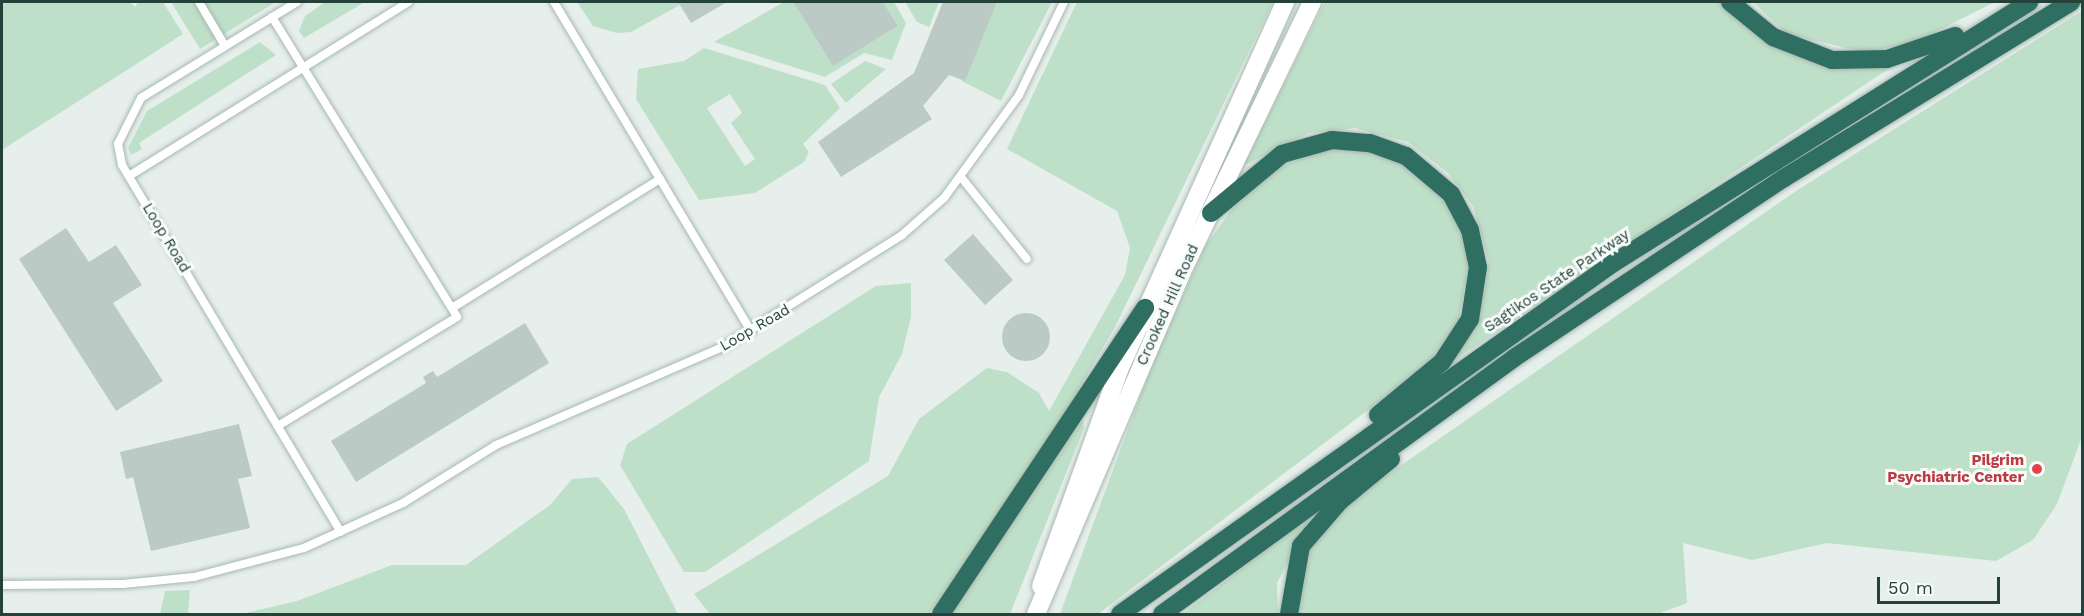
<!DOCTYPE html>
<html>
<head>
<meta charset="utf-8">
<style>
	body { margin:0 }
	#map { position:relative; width:2084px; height:616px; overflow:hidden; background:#e6efeb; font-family:"Work Sans",sans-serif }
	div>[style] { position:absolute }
	.green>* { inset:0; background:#bfe0c8 }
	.building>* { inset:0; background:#bbcac4 }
	.round { border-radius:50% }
	.roads { filter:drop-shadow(0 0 2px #a8b8b2) drop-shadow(0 0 2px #a8b8b2) }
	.lane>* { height:8px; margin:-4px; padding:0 4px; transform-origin:4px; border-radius:4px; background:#fff }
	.secondary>* { height:18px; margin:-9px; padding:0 9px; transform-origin:9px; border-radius:9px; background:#fff }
	.highway>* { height:18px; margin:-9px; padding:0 9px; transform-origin:9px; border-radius:9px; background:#2f6f62 }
	.dots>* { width:16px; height:16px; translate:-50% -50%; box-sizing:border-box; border:3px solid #f7fbf9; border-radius:50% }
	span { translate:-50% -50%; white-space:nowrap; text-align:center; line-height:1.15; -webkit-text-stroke:6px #f7fbf9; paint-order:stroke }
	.street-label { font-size:15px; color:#24423a }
	.health-label { font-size:15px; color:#be3a42; font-weight:700 }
	.right { translate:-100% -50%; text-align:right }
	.frame { position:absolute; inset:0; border:3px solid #24423a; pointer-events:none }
	.scale { position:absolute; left:1877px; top:577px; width:123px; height:27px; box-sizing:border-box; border:3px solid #24423a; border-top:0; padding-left:8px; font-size:18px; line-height:21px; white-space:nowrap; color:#24423a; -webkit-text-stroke:4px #f7fbf9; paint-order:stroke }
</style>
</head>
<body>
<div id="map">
	<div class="green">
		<div style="clip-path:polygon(2px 2px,129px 2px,136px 7px,137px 2px,163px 2px,183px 34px,2px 150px)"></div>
		<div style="clip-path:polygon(171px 2px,276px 2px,200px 49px)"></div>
		<div style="clip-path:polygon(325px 2px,365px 2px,304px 38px,299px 31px,305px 16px)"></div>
		<div style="clip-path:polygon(577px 2px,678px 2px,680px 5px,631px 32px,617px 33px,593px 26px)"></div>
		<div style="clip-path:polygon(784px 2px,793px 2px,833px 66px,898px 26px,883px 2px,894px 2px,906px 23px,892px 60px,864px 53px,825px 77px,714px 42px)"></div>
		<div style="clip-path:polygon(905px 2px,939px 2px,929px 27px,917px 22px)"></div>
		<div style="clip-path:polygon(993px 2px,1052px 2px,1001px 101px,962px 81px)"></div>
		<div style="clip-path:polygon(1077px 2px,1273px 2px,1115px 327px,1056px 428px,929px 614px,710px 614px,694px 594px,888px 476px,919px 419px,987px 368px,1007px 372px,1039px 393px,1049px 411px,1125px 275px,1130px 248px,1117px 211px,1007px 149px)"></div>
		<div style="clip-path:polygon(1325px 2px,1722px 2px,1733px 17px,1793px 55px,1848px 68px,1891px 67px,1456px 359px,1481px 310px,1489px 262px,1473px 206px,1448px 173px,1408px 142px,1355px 128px,1309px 133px,1243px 166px)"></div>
		<div style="clip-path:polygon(1753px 2px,1995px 2px,1923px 38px,1868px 53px,1787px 34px)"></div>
		<div style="clip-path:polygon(2082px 11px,2082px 437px,2057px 504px,2033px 540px,1996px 561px,1827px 543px,1752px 560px,1683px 543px,1687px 603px,1657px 614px,1296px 614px,1304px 561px,1320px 530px,1364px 491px,1796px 191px)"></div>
		<div style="clip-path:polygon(260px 42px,276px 55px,139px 143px,142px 149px,131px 155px,128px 148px,147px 111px)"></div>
		<div style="clip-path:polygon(evenodd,704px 48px,825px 85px,840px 108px,803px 144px,809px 152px,804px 162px,755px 193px,699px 200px,636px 99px,638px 69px,684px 61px,704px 48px,730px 94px,742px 113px,731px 123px,755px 159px,745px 166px,707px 108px,730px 94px)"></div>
		<div style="clip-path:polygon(865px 61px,886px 69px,846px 103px,831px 84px)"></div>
		<div style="clip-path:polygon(1323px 148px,1376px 151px,1422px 174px,1457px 216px,1469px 267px,1458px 322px,1425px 367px,1098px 614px,1060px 614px,1148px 375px,1204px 248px,1232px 209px,1275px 170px)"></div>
		<div style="clip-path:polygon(911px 283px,911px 317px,902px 354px,879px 397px,869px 461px,705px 572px,684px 572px,620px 465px,627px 444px,876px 286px)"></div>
		<div style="clip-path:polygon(1083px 419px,1084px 428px,1010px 614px,952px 614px)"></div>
		<div style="clip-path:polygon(598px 477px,624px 509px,678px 614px,241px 614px,297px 601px,392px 565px,466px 565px,550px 505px,572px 479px)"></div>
		<div style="clip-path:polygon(1313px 514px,1277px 583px,1278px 614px,1183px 614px)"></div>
		<div style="clip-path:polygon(190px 590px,188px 614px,160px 614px,165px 591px)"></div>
	</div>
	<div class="building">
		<div style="clip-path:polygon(678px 2px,727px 2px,691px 23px)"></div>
		<div style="clip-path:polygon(793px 2px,883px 2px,898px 26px,833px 66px)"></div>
		<div style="clip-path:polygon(943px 2px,997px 2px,965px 81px,949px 75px,923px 106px,932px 119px,841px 177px,818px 142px,914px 73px)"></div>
		<div style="clip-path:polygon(66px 228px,89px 262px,116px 245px,142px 285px,113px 303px,163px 381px,116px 411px,19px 259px)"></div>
		<div style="clip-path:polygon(973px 234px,1013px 280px,985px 305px,944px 260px)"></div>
		<div class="round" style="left:1002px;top:313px;width:48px;height:48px"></div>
		<div style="clip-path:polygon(525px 323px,549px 363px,356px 482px,331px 441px,426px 383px,423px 377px,433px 371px,437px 377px)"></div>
		<div style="clip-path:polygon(239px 424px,252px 476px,238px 479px,250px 528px,151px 551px,133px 477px,126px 479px,120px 452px)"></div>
	</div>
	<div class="roads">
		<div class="lane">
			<div style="left:199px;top:2px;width:51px;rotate:59.4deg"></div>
			<div style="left:297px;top:2px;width:183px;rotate:148.4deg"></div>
			<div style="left:141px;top:98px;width:51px;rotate:116.6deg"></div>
			<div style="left:118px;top:144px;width:21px;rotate:79deg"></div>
			<div style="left:122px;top:165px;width:427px;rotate:59.2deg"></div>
			<div style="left:554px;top:2px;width:383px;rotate:59.1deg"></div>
			<div style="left:272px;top:17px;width:352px;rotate:58.3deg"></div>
			<div style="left:457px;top:317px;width:210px;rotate:148.7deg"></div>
			<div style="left:129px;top:176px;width:329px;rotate:-31.9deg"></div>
			<div style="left:961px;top:177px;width:105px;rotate:51.2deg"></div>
			<div style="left:452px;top:308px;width:245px;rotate:-31.8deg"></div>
			<div style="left:2px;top:585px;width:121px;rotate:-0.5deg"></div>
			<div style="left:123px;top:584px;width:71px;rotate:-5.6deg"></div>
			<div style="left:194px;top:577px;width:114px;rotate:-14.8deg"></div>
			<div style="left:304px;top:548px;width:109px;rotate:-24.4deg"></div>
			<div style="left:403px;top:503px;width:110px;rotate:-31.9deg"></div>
			<div style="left:496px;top:445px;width:247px;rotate:-23.4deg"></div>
			<div style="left:723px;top:347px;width:211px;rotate:-32deg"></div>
			<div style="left:902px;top:235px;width:56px;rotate:-41.4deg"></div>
			<div style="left:944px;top:198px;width:127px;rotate:-53.9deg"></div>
			<div style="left:1019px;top:95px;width:103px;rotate:-64.2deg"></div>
		</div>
		<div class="secondary">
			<div style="left:1041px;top:586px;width:230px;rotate:-70.1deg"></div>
			<div style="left:1119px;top:370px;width:404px;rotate:-65.7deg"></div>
			<div style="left:1036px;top:614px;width:377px;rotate:-66.9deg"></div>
			<div style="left:1184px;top:267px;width:294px;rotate:-64.2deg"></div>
		</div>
		<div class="highway">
			<div style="left:1730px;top:2px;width:55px;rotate:39.1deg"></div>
			<div style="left:1773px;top:37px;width:63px;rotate:21.3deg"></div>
			<div style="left:1832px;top:60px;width:55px;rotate:-1deg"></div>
			<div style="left:1887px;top:59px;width:72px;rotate:-18.7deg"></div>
			<div style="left:1211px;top:213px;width:92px;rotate:-39.7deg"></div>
			<div style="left:1282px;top:154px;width:52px;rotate:-15.6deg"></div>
			<div style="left:1332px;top:140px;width:38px;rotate:5deg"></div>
			<div style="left:1370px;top:143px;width:38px;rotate:20deg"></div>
			<div style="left:1406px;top:156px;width:59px;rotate:40.2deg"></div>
			<div style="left:1451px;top:194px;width:41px;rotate:62.2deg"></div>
			<div style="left:1470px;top:230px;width:38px;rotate:78deg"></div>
			<div style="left:1478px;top:267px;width:53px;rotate:98.7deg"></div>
			<div style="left:1470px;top:319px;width:51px;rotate:123.1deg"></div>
			<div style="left:1442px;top:362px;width:83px;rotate:140.4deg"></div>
			<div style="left:941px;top:614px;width:368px;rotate:-56.3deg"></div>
			<div style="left:1120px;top:614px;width:607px;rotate:-35.42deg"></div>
			<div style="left:1615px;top:262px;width:489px;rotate:-32.1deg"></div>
			<div style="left:1162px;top:614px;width:435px;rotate:-36deg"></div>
			<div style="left:1514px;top:358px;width:324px;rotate:-33.7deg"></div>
			<div style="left:1784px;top:178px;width:337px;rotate:-31.5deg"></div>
			<div style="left:1289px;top:614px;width:69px;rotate:-80deg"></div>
			<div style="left:1301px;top:546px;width:60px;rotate:-49.1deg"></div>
			<div style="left:1340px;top:501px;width:66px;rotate:-39.5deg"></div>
		</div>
	</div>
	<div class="dots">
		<div style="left:2037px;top:469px;background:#e0444e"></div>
	</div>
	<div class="street-label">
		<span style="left:166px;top:238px;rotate:59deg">Loop Road</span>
		<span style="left:1557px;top:281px;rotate:-34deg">Sagtikos State Parkway</span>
		<span style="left:1168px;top:305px;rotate:-66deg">Crooked Hill Road</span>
		<span style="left:755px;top:328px;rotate:-30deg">Loop Road</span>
	</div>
	<div class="health-label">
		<span class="right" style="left:2024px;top:469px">Pilgrim<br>Psychiatric Center</span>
	</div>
	<div class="frame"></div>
	<div class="scale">50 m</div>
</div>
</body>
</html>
